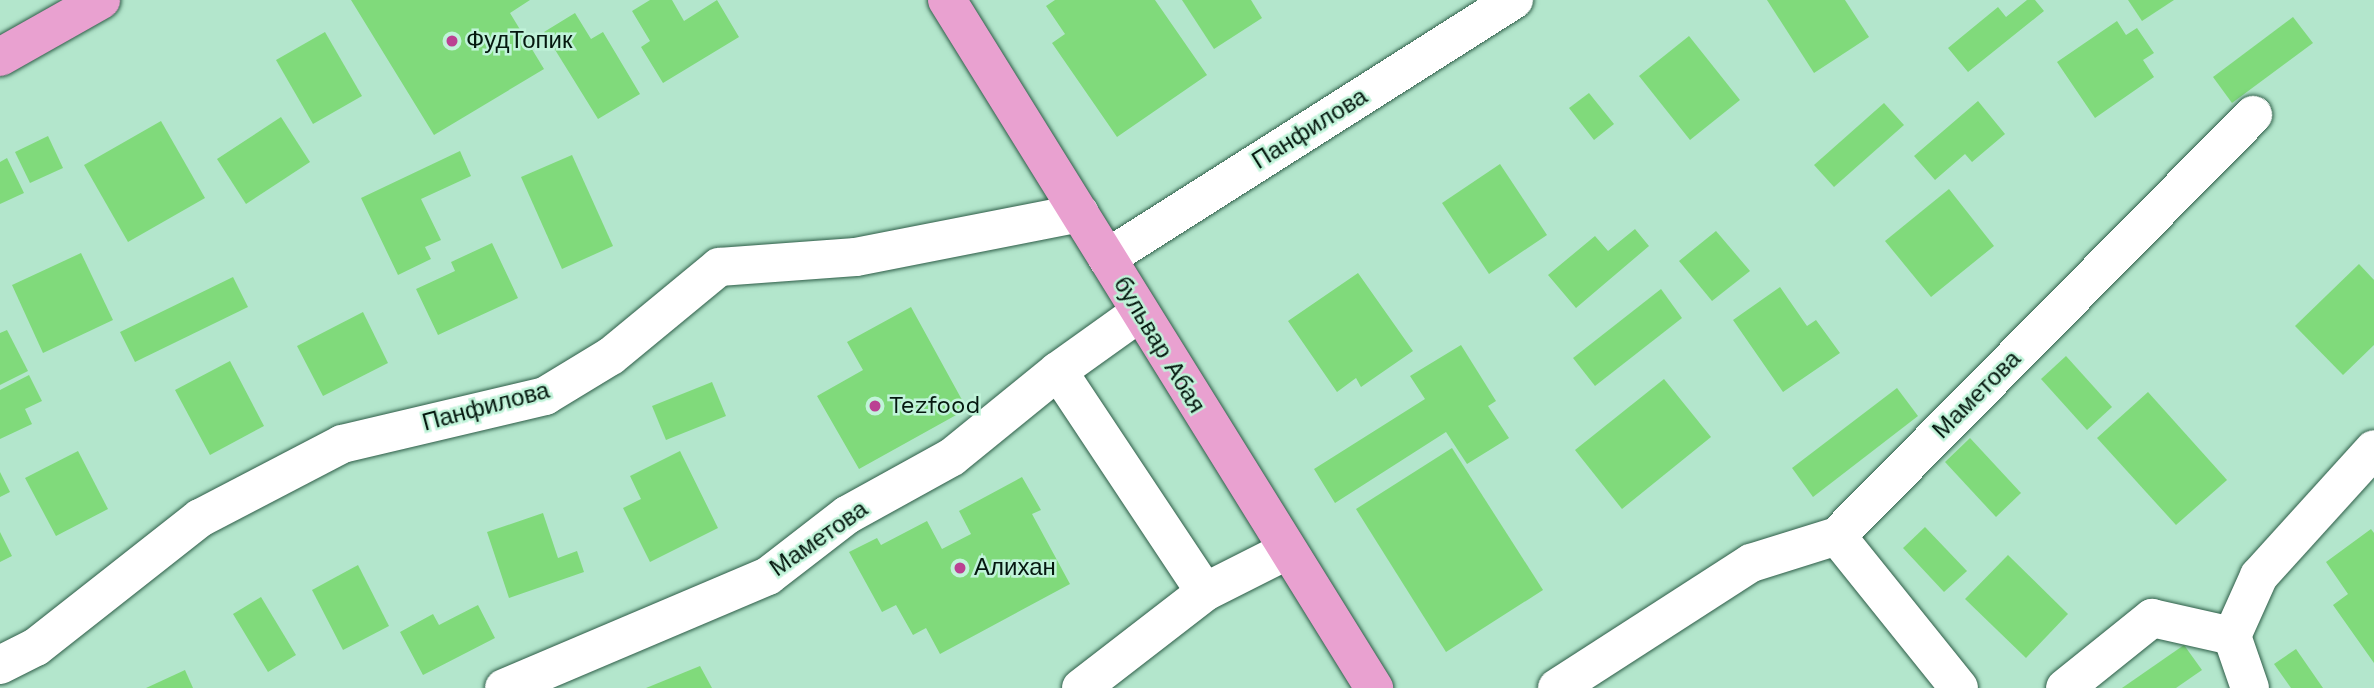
<!DOCTYPE html>
<html>
<head>
<meta charset="utf-8">
<style>
	body { margin:0 }
	#map { position:relative; width:2374px; height:688px; overflow:hidden; background:#b3e6cc; font-family:"Work Sans",sans-serif }
	div>[style] { position:absolute }
	.building>* { inset:0; background:#80da7b }
	.roads { filter:drop-shadow(0 0 2px #2e5d48) drop-shadow(0 0 2px #2e5d48) }
	.minor>* { height:38px; margin:-19px; padding:0 19px; transform-origin:19px; border-radius:19px; background:#fff }
	.major>* { height:38px; margin:-19px; padding:0 19px; transform-origin:19px; border-radius:19px; background:#e9a1d0 }
	.dots>* { width:19px; height:19px; translate:-50% -50%; box-sizing:border-box; border:4px solid #c0f3d9; border-radius:50% }
	span { translate:-50% -50%; white-space:nowrap; text-align:center; line-height:1.15; -webkit-text-stroke:5px #c0f3d9; paint-order:stroke }
	.poi-label { font-size:24px; color:#05180f }
	.left { translate:0 -50%; text-align:left }
	.street-label { font-size:24px; color:#05180f }
</style>
</head>
<body>
<div id="map">
	<div class="building">
		<div style="clip-path:polygon(351px 0,530px 0,510px 13px,544px 69px,434px 135px)"></div>
		<div style="clip-path:polygon(650px 0,672px 0,684px 21px,717px 0,739px 37px,663px 83px,641px 47px,650px 41px,632px 11px)"></div>
		<div style="clip-path:polygon(1055px 0,1155px 0,1207px 75px,1117px 137px,1052px 43px,1065px 34px,1046px 6px)"></div>
		<div style="clip-path:polygon(1182px 0,1251px 0,1262px 18px,1214px 49px)"></div>
		<div style="clip-path:polygon(1767px 0,1845px 0,1869px 37px,1814px 73px)"></div>
		<div style="clip-path:polygon(2027px 0,2035px 0,2044px 11px,1968px 72px,1948px 48px,1998px 7px,2006px 17px)"></div>
		<div style="clip-path:polygon(2128px 0,2174px 0,2142px 21px)"></div>
		<div style="clip-path:polygon(575px 13px,591px 39px,603px 32px,640px 94px,598px 119px,544px 32px)"></div>
		<div style="clip-path:polygon(2293px 17px,2313px 43px,2232px 103px,2213px 77px)"></div>
		<div style="clip-path:polygon(2117px 21px,2126px 35px,2137px 28px,2154px 53px,2143px 60px,2154px 77px,2095px 118px,2057px 62px)"></div>
		<div style="clip-path:polygon(325px 32px,362px 96px,313px 124px,276px 60px)"></div>
		<div style="clip-path:polygon(1689px 36px,1740px 100px,1690px 140px,1639px 76px)"></div>
		<div style="clip-path:polygon(1589px 93px,1614px 124px,1594px 140px,1569px 108px)"></div>
		<div style="clip-path:polygon(1978px 101px,2005px 134px,1972px 162px,1965px 154px,1935px 180px,1914px 156px)"></div>
		<div style="clip-path:polygon(1884px 103px,1904px 125px,1834px 187px,1814px 165px)"></div>
		<div style="clip-path:polygon(281px 117px,310px 162px,246px 204px,217px 159px)"></div>
		<div style="clip-path:polygon(161px 121px,205px 198px,128px 242px,84px 165px)"></div>
		<div style="clip-path:polygon(48px 136px,63px 168px,30px 183px,15px 152px)"></div>
		<div style="clip-path:polygon(460px 151px,471px 176px,421px 199px,441px 240px,425px 247px,431px 259px,398px 275px,361px 198px)"></div>
		<div style="clip-path:polygon(572px 155px,613px 246px,562px 269px,521px 177px)"></div>
		<div style="clip-path:polygon(7px 158px,24px 193px,0 204px,0 162px)"></div>
		<div style="clip-path:polygon(1500px 164px,1547px 235px,1489px 274px,1442px 203px)"></div>
		<div style="clip-path:polygon(1949px 189px,1994px 246px,1931px 297px,1885px 241px)"></div>
		<div style="clip-path:polygon(1635px 229px,1649px 246px,1576px 308px,1548px 275px,1595px 236px,1608px 251px)"></div>
		<div style="clip-path:polygon(1716px 231px,1750px 271px,1712px 301px,1679px 261px)"></div>
		<div style="clip-path:polygon(492px 243px,518px 298px,438px 335px,416px 289px,455px 271px,451px 262px)"></div>
		<div style="clip-path:polygon(81px 253px,113px 320px,43px 353px,12px 285px)"></div>
		<div style="clip-path:polygon(2359px 264px,2374px 280px,2374px 345px,2343px 375px,2295px 326px)"></div>
		<div style="clip-path:polygon(1358px 273px,1413px 351px,1361px 387px,1356px 378px,1337px 392px,1288px 321px)"></div>
		<div style="clip-path:polygon(233px 277px,248px 307px,135px 362px,120px 332px)"></div>
		<div style="clip-path:polygon(1780px 287px,1807px 326px,1816px 320px,1840px 353px,1783px 392px,1733px 320px)"></div>
		<div style="clip-path:polygon(1661px 289px,1682px 318px,1595px 386px,1573px 358px)"></div>
		<div style="clip-path:polygon(911px 307px,967px 409px,859px 469px,817px 396px,863px 370px,847px 342px)"></div>
		<div style="clip-path:polygon(363px 312px,388px 363px,323px 396px,297px 346px)"></div>
		<div style="clip-path:polygon(7px 330px,28px 371px,0 385px,0 333px)"></div>
		<div style="clip-path:polygon(1461px 345px,1496px 401px,1488px 406px,1509px 438px,1467px 464px,1446px 432px,1335px 503px,1314px 469px,1425px 399px,1410px 376px)"></div>
		<div style="clip-path:polygon(2066px 356px,2112px 407px,2087px 430px,2041px 379px)"></div>
		<div style="clip-path:polygon(230px 361px,264px 426px,210px 455px,175px 390px)"></div>
		<div style="clip-path:polygon(29px 375px,42px 401px,25px 409px,32px 424px,0 439px,0 390px)"></div>
		<div style="clip-path:polygon(1664px 379px,1711px 437px,1622px 509px,1575px 450px)"></div>
		<div style="clip-path:polygon(712px 382px,726px 416px,666px 440px,652px 406px)"></div>
		<div style="clip-path:polygon(1897px 388px,1918px 416px,1813px 497px,1792px 468px)"></div>
		<div style="clip-path:polygon(2148px 392px,2227px 480px,2176px 525px,2097px 438px)"></div>
		<div style="clip-path:polygon(1970px 438px,2021px 493px,1996px 517px,1945px 462px)"></div>
		<div style="clip-path:polygon(1452px 448px,1543px 590px,1446px 652px,1356px 509px)"></div>
		<div style="clip-path:polygon(78px 451px,108px 509px,56px 536px,25px 478px)"></div>
		<div style="clip-path:polygon(680px 451px,718px 528px,650px 562px,623px 508px,641px 499px,630px 476px)"></div>
		<div style="clip-path:polygon(0 472px,10px 492px,0 497px)"></div>
		<div style="clip-path:polygon(1022px 477px,1041px 510px,1032px 514px,1070px 584px,940px 654px,926px 628px,913px 635px,896px 605px,882px 612px,849px 552px,877px 538px,881px 545px,927px 521px,942px 549px,971px 534px,959px 511px)"></div>
		<div style="clip-path:polygon(543px 513px,558px 558px,577px 551px,584px 572px,509px 598px,487px 532px)"></div>
		<div style="clip-path:polygon(1925px 527px,1967px 571px,1944px 592px,1903px 548px)"></div>
		<div style="clip-path:polygon(2371px 529px,2374px 533px,2374px 663px,2333px 605px,2348px 594px,2326px 562px)"></div>
		<div style="clip-path:polygon(0 532px,12px 556px,0 562px)"></div>
		<div style="clip-path:polygon(2008px 555px,2068px 614px,2026px 658px,1965px 599px)"></div>
		<div style="clip-path:polygon(358px 565px,389px 626px,343px 650px,312px 590px)"></div>
		<div style="clip-path:polygon(261px 597px,296px 655px,268px 672px,233px 614px)"></div>
		<div style="clip-path:polygon(478px 605px,495px 638px,423px 675px,400px 632px,433px 614px,439px 625px)"></div>
		<div style="clip-path:polygon(2184px 645px,2202px 670px,2176px 688px,2122px 688px)"></div>
		<div style="clip-path:polygon(2296px 649px,2323px 688px,2291px 688px,2274px 664px)"></div>
		<div style="clip-path:polygon(700px 666px,712px 688px,646px 688px)"></div>
		<div style="clip-path:polygon(185px 670px,193px 688px,146px 688px)"></div>
	</div>
	<div class="roads">
		<div class="minor">
			<div style="left:1107px;top:258px;width:482px;rotate:-32.4deg"></div>
			<div style="left:1058px;top:371px;width:265px;rotate:56.4deg"></div>
			<div style="left:0;top:665px;width:40px;rotate:-26.6deg"></div>
			<div style="left:36px;top:647px;width:209px;rotate:-38.2deg"></div>
			<div style="left:200px;top:518px;width:160px;rotate:-27.5deg"></div>
			<div style="left:342px;top:444px;width:209px;rotate:-13.3deg"></div>
			<div style="left:545px;top:396px;width:77px;rotate:-31.2deg"></div>
			<div style="left:611px;top:356px;width:140px;rotate:-39.5deg"></div>
			<div style="left:719px;top:267px;width:137px;rotate:-4.2deg"></div>
			<div style="left:856px;top:257px;width:228px;rotate:-11.1deg"></div>
			<div style="left:504px;top:688px;width:287px;rotate:-23deg"></div>
			<div style="left:768px;top:576px;width:100px;rotate:-37.7deg"></div>
			<div style="left:847px;top:515px;width:120px;rotate:-28.9deg"></div>
			<div style="left:952px;top:457px;width:136px;rotate:-39.1deg"></div>
			<div style="left:1058px;top:371px;width:100px;rotate:-35.6deg"></div>
			<div style="left:1081px;top:688px;width:157px;rotate:-37.7deg"></div>
			<div style="left:1205px;top:592px;width:91px;rotate:-26.8deg"></div>
			<div style="left:1557px;top:688px;width:231px;rotate:-32.8deg"></div>
			<div style="left:1751px;top:563px;width:90px;rotate:-17.4deg"></div>
			<div style="left:1959px;top:688px;width:195px;rotate:-128.8deg"></div>
			<div style="left:1837px;top:536px;width:592px;rotate:-45.34deg"></div>
			<div style="left:2065px;top:688px;width:112px;rotate:-38.8deg"></div>
			<div style="left:2152px;top:618px;width:82px;rotate:12.7deg"></div>
			<div style="left:2250px;top:688px;width:55px;rotate:-109.1deg"></div>
			<div style="left:2232px;top:636px;width:66px;rotate:-65.8deg"></div>
			<div style="left:2259px;top:576px;width:171px;rotate:-47.8deg"></div>
		</div>
		<div class="major">
			<div style="left:947px;top:0;width:810px;rotate:58.17deg"></div>
			<div style="left:0;top:57px;width:116px;rotate:-29.4deg"></div>
		</div>
	</div>
	<div class="dots">
		<div style="left:452px;top:41px;background:#bb4193"></div>
		<div style="left:875px;top:406px;background:#bb4193"></div>
		<div style="left:960px;top:568px;background:#bb4193"></div>
	</div>
	<div class="poi-label">
		<span class="left" style="left:466px;top:41px">ФудТопик</span>
		<span class="left" style="left:889px;top:406px">Tezfood</span>
		<span class="left" style="left:974px;top:568px">Алихан</span>
	</div>
	<div class="street-label">
		<span style="left:1310px;top:129px;rotate:-32deg">Панфилова</span>
		<span style="left:1159px;top:345px;rotate:59deg">бульвар Абая</span>
		<span style="left:1977px;top:395px;rotate:-45deg">Маметова</span>
		<span style="left:486px;top:407px;rotate:-15deg">Панфилова</span>
		<span style="left:819px;top:539px;rotate:-35deg">Маметова</span>
	</div>
</div>
</body>
</html>
